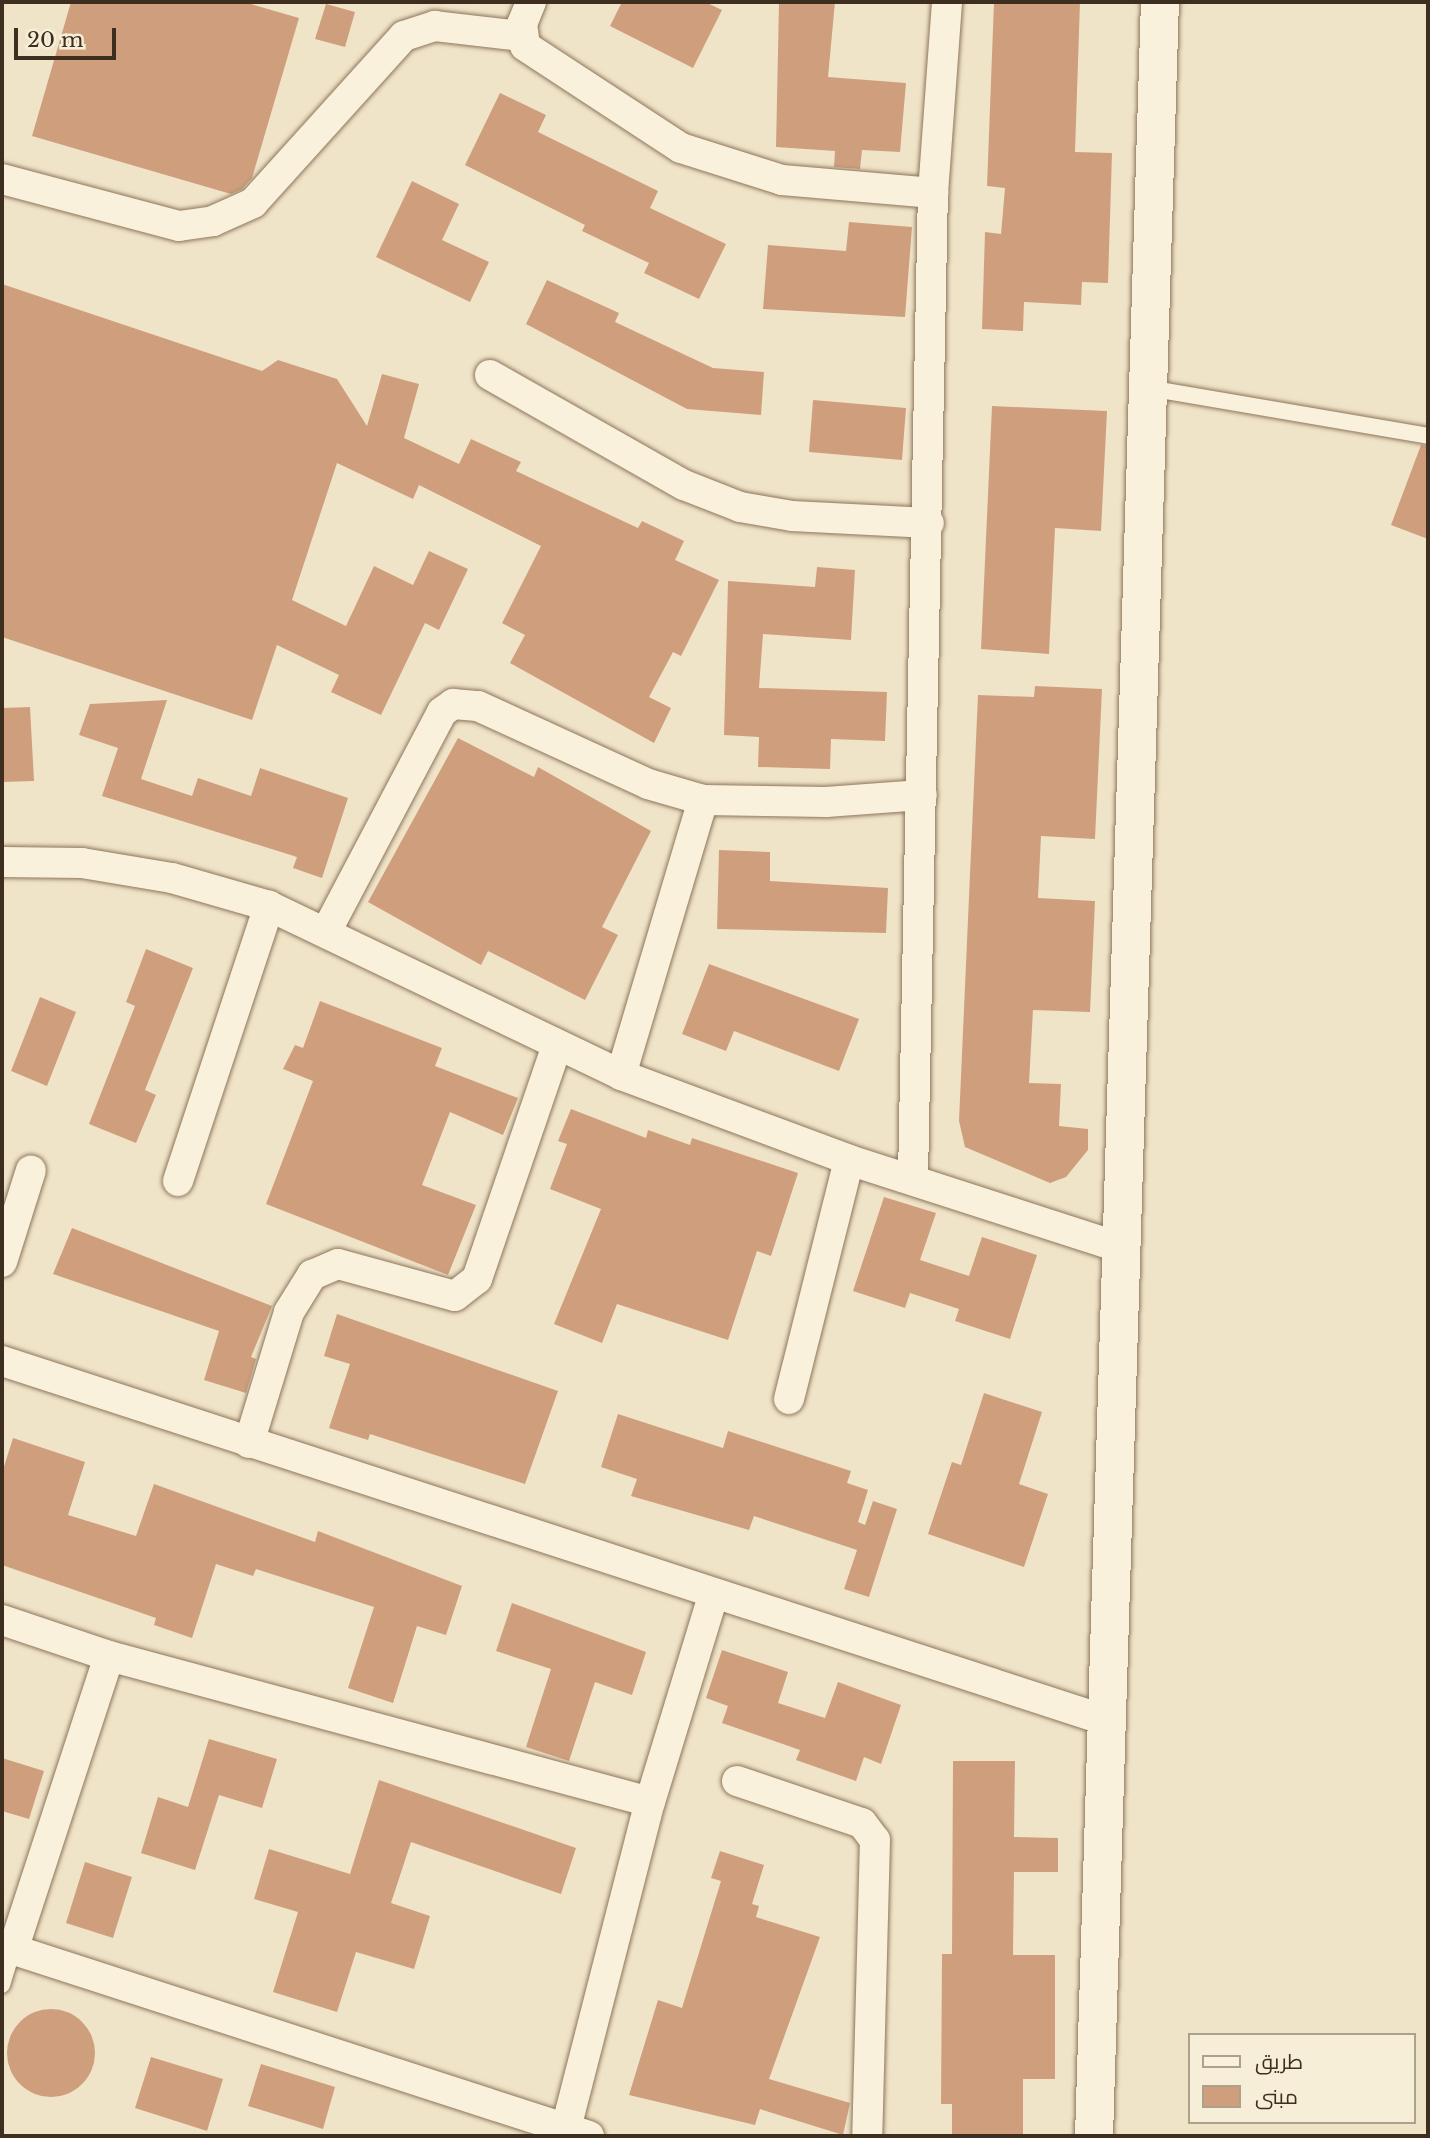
<!DOCTYPE html>
<html>
<head>
<meta charset="utf-8">
<style>
	body { margin:0 }
	#map { position:relative; width:1430px; height:2138px; overflow:hidden; background:#f0e4c8; font-family:"Libre Baskerville",Cairo,serif }
	div>[style] { position:absolute }
	.building>* { inset:0; background:#cf9f7d }
	.round { border-radius:50% }
	.roads { filter:drop-shadow(0 0 2px #8d765c) drop-shadow(0 0 2px #8d765c) }
	.service>* { height:16px; margin:-8px; padding:0 8px; transform-origin:8px; border-radius:8px; background:#faf1dc }
	.minor>* { height:30px; margin:-15px; padding:0 15px; transform-origin:15px; border-radius:15px; background:#faf1dc }
	.tertiary>* { height:38px; margin:-19px; padding:0 19px; transform-origin:19px; border-radius:19px; background:#faf1dc }
	span { translate:-50% -50%; white-space:nowrap; text-align:center; line-height:1.15; -webkit-text-stroke:5px #f7eed8; paint-order:stroke }
	.frame { position:absolute; inset:0; border:4px solid #3d2e20; pointer-events:none }
	.legend { position:absolute; left:1188px; top:2033px; width:228px; height:91px; box-sizing:border-box; background:#f7eed8; border:2px solid #ada18e; margin:0; padding:9px 12px; list-style:none; font-size:21px; color:#3d2e20 }
	.legend li { display:flex; align-items:center; gap:14px; height:35px }
	.legend b { width:35px; border:2px solid #ada18e }
	.scale { position:absolute; left:14px; top:28px; width:102px; height:32px; box-sizing:border-box; border:4px solid #3d2e20; border-top:0; padding-left:9px; font-size:21px; line-height:24px; white-space:nowrap; color:#3d2e20; -webkit-text-stroke:5px #f7eed8; paint-order:stroke }
</style>
</head>
<body>
<div id="map">
	<div class="building">
		<div style="clip-path:polygon(71px 2px,244px 2px,299px 18px,252px 178px,242px 189px,231px 194px,32px 136px)"></div>
		<div style="clip-path:polygon(622px 2px,705px 2px,722px 10px,693px 68px,610px 26px)"></div>
		<div style="clip-path:polygon(779px 2px,835px 2px,828px 77px,906px 83px,900px 152px,862px 150px,860px 169px,834px 167px,835px 151px,776px 147px)"></div>
		<div style="clip-path:polygon(994px 2px,1080px 2px,1075px 152px,1112px 153px,1108px 283px,1082px 282px,1081px 305px,1024px 302px,1023px 331px,982px 329px,985px 232px,1001px 234px,1005px 188px,987px 186px)"></div>
		<div style="clip-path:polygon(326px 4px,355px 12px,345px 47px,315px 39px)"></div>
		<div style="clip-path:polygon(500px 93px,546px 115px,538px 132px,658px 191px,650px 208px,726px 244px,699px 299px,644px 273px,649px 263px,582px 231px,585px 225px,465px 165px)"></div>
		<div style="clip-path:polygon(412px 181px,459px 204px,442px 240px,489px 262px,470px 302px,376px 257px)"></div>
		<div style="clip-path:polygon(849px 222px,912px 227px,905px 317px,763px 309px,768px 245px,846px 251px)"></div>
		<div style="clip-path:polygon(547px 280px,619px 313px,615px 322px,713px 368px,764px 372px,761px 415px,687px 409px,526px 324px)"></div>
		<div style="clip-path:polygon(2px 284px,262px 371px,278px 360px,337px 379px,367px 426px,382px 374px,419px 384px,404px 438px,459px 464px,471px 439px,521px 462px,516px 471px,638px 528px,642px 521px,684px 541px,675px 560px,719px 580px,681px 656px,673px 652px,649px 697px,671px 708px,654px 743px,510px 663px,525px 635px,502px 623px,541px 546px,419px 485px,413px 499px,337px 463px,292px 600px,346px 626px,374px 566px,413px 585px,429px 551px,468px 569px,439px 630px,425px 623px,381px 715px,331px 692px,339px 675px,277px 645px,252px 720px,2px 637px)"></div>
		<div style="clip-path:polygon(813px 400px,906px 408px,902px 460px,809px 452px)"></div>
		<div style="clip-path:polygon(992px 406px,1107px 411px,1101px 531px,1055px 528px,1049px 654px,981px 649px)"></div>
		<div style="clip-path:polygon(1421px 445px,1428px 446px,1428px 539px,1391px 525px)"></div>
		<div style="clip-path:polygon(817px 567px,855px 570px,851px 640px,763px 634px,759px 688px,887px 692px,885px 741px,831px 739px,830px 769px,758px 767px,759px 737px,724px 735px,728px 581px,815px 587px)"></div>
		<div style="clip-path:polygon(1035px 686px,1102px 689px,1095px 839px,1041px 836px,1038px 898px,1095px 901px,1090px 1012px,1033px 1010px,1029px 1083px,1061px 1084px,1059px 1126px,1088px 1129px,1088px 1150px,1066px 1177px,1050px 1183px,965px 1147px,959px 1121px,978px 695px,1034px 697px)"></div>
		<div style="clip-path:polygon(167px 700px,141px 779px,192px 796px,198px 778px,251px 796px,260px 768px,348px 798px,322px 878px,293px 868px,297px 857px,102px 796px,118px 748px,79px 735px,90px 704px)"></div>
		<div style="clip-path:polygon(30px 707px,34px 781px,2px 782px,2px 708px)"></div>
		<div style="clip-path:polygon(458px 738px,534px 777px,538px 767px,651px 831px,602px 927px,618px 935px,585px 1000px,488px 951px,481px 965px,368px 902px)"></div>
		<div style="clip-path:polygon(719px 850px,770px 852px,770px 881px,888px 888px,886px 933px,717px 929px)"></div>
		<div style="clip-path:polygon(146px 949px,193px 968px,145px 1090px,156px 1095px,136px 1143px,89px 1124px,135px 1006px,126px 1002px)"></div>
		<div style="clip-path:polygon(709px 964px,859px 1019px,839px 1071px,734px 1031px,726px 1051px,682px 1034px)"></div>
		<div style="clip-path:polygon(40px 997px,76px 1012px,47px 1086px,11px 1071px)"></div>
		<div style="clip-path:polygon(320px 1001px,442px 1048px,435px 1066px,518px 1098px,503px 1135px,450px 1112px,422px 1185px,476px 1205px,448px 1275px,266px 1204px,313px 1081px,283px 1069px,295px 1045px,303px 1048px)"></div>
		<div style="clip-path:polygon(571px 1109px,646px 1138px,648px 1130px,690px 1145px,692px 1138px,798px 1173px,771px 1256px,757px 1251px,728px 1340px,617px 1304px,602px 1343px,554px 1324px,601px 1209px,550px 1189px,567px 1144px,558px 1141px)"></div>
		<div style="clip-path:polygon(884px 1197px,936px 1213px,920px 1260px,969px 1276px,982px 1237px,1037px 1255px,1010px 1339px,955px 1321px,959px 1309px,910px 1293px,905px 1308px,853px 1291px)"></div>
		<div style="clip-path:polygon(72px 1228px,272px 1306px,251px 1357px,256px 1359px,246px 1393px,204px 1380px,219px 1331px,53px 1274px)"></div>
		<div style="clip-path:polygon(337px 1314px,558px 1391px,525px 1484px,370px 1434px,368px 1440px,329px 1428px,350px 1364px,324px 1356px)"></div>
		<div style="clip-path:polygon(984px 1393px,1042px 1412px,1019px 1484px,1048px 1494px,1024px 1567px,928px 1534px,952px 1462px,961px 1465px)"></div>
		<div style="clip-path:polygon(618px 1414px,723px 1448px,728px 1431px,851px 1471px,847px 1483px,868px 1490px,858px 1522px,865px 1525px,873px 1501px,897px 1509px,869px 1597px,844px 1589px,857px 1550px,754px 1516px,749px 1530px,631px 1496px,637px 1479px,601px 1467px)"></div>
		<div style="clip-path:polygon(13px 1438px,85px 1462px,68px 1515px,136px 1536px,154px 1484px,315px 1542px,318px 1531px,462px 1586px,446px 1635px,417px 1626px,393px 1703px,348px 1688px,374px 1607px,256px 1569px,253px 1576px,216px 1564px,192px 1638px,154px 1625px,156px 1618px,2px 1565px,2px 1473px)"></div>
		<div style="clip-path:polygon(512px 1603px,646px 1652px,632px 1695px,595px 1682px,569px 1761px,526px 1747px,551px 1669px,496px 1651px)"></div>
		<div style="clip-path:polygon(722px 1650px,788px 1672px,778px 1703px,825px 1718px,838px 1682px,901px 1705px,881px 1764px,864px 1757px,856px 1781px,796px 1760px,800px 1750px,722px 1723px,728px 1706px,706px 1698px)"></div>
		<div style="clip-path:polygon(209px 1739px,277px 1759px,262px 1808px,219px 1795px,195px 1870px,141px 1853px,158px 1797px,188px 1807px)"></div>
		<div style="clip-path:polygon(2px 1758px,44px 1771px,29px 1819px,2px 1811px)"></div>
		<div style="clip-path:polygon(953px 1761px,1015px 1761px,1014px 1837px,1058px 1838px,1058px 1872px,1014px 1872px,1013px 1955px,1055px 1955px,1055px 2079px,1023px 2079px,1023px 2136px,952px 2136px,952px 2104px,941px 2104px,942px 1954px,952px 1954px)"></div>
		<div style="clip-path:polygon(379px 1780px,576px 1848px,561px 1894px,411px 1842px,391px 1903px,430px 1916px,414px 1969px,356px 1952px,337px 2012px,273px 1992px,298px 1912px,254px 1899px,269px 1849px,350px 1874px)"></div>
		<div style="clip-path:polygon(720px 1851px,764px 1865px,752px 1904px,759px 1906px,756px 1917px,820px 1937px,769px 2079px,850px 2103px,843px 2135px,760px 2109px,755px 2125px,629px 2095px,658px 2000px,682px 2008px,721px 1881px,711px 1878px)"></div>
		<div style="clip-path:polygon(85px 1862px,132px 1877px,113px 1938px,66px 1923px)"></div>
		<div class="round" style="left:7px;top:2009px;width:88px;height:88px"></div>
		<div style="clip-path:polygon(151px 2057px,223px 2079px,207px 2131px,135px 2108px)"></div>
		<div style="clip-path:polygon(261px 2064px,335px 2087px,323px 2129px,248px 2106px)"></div>
	</div>
	<div class="roads">
		<div class="service">
			<div style="left:1148px;top:388px;width:284px;rotate:9.7deg"></div>
			<div style="left:2px;top:1985px;width:37px;rotate:-73deg"></div>
		</div>
		<div class="minor">
			<div style="left:531px;top:2px;width:24px;rotate:112deg"></div>
			<div style="left:522px;top:24px;width:22px;rotate:82deg"></div>
			<div style="left:525px;top:46px;width:186px;rotate:33.2deg"></div>
			<div style="left:681px;top:148px;width:106px;rotate:17.6deg"></div>
			<div style="left:782px;top:180px;width:152px;rotate:4.9deg"></div>
			<div style="left:2px;top:179px;width:183px;rotate:14.9deg"></div>
			<div style="left:179px;top:226px;width:34px;rotate:-8deg"></div>
			<div style="left:213px;top:221px;width:44px;rotate:-24.2deg"></div>
			<div style="left:253px;top:203px;width:225px;rotate:-47.9deg"></div>
			<div style="left:404px;top:36px;width:33px;rotate:-18deg"></div>
			<div style="left:435px;top:26px;width:88px;rotate:6.6deg"></div>
			<div style="left:490px;top:375px;width:223px;rotate:29.6deg"></div>
			<div style="left:684px;top:485px;width:60px;rotate:21.4deg"></div>
			<div style="left:740px;top:507px;width:53px;rotate:9.8deg"></div>
			<div style="left:792px;top:516px;width:137px;rotate:2.9deg"></div>
			<div style="left:2px;top:862px;width:80px;rotate:0.7deg"></div>
			<div style="left:82px;top:863px;width:91px;rotate:9.5deg"></div>
			<div style="left:172px;top:878px;width:101px;rotate:16.1deg"></div>
			<div style="left:269px;top:906px;width:390px;rotate:25.6deg"></div>
			<div style="left:621px;top:1075px;width:243px;rotate:20.4deg"></div>
			<div style="left:849px;top:1160px;width:283px;rotate:17.9deg"></div>
			<div style="left:327px;top:930px;width:246px;rotate:-62.2deg"></div>
			<div style="left:442px;top:712px;width:14px;rotate:-36deg"></div>
			<div style="left:453px;top:704px;width:25px;rotate:5deg"></div>
			<div style="left:478px;top:706px;width:187px;rotate:24.6deg"></div>
			<div style="left:648px;top:784px;width:57px;rotate:16.2deg"></div>
			<div style="left:703px;top:800px;width:123px;rotate:0.9deg"></div>
			<div style="left:826px;top:802px;width:96px;rotate:-4.2deg"></div>
			<div style="left:621px;top:1075px;width:287px;rotate:-73.4deg"></div>
			<div style="left:913px;top:1177px;width:984px;rotate:-88.84deg"></div>
			<div style="left:933px;top:193px;width:192px;rotate:-85.8deg"></div>
			<div style="left:178px;top:1181px;width:290px;rotate:-71.7deg"></div>
			<div style="left:2px;top:1262px;width:96px;rotate:-72.5deg"></div>
			<div style="left:2px;top:1361px;width:1163px;rotate:18.03deg"></div>
			<div style="left:789px;top:1399px;width:246px;rotate:-75.9deg"></div>
			<div style="left:249px;top:1443px;width:137px;rotate:-73deg"></div>
			<div style="left:289px;top:1312px;width:44px;rotate:-58.1deg"></div>
			<div style="left:312px;top:1275px;width:28px;rotate:-23deg"></div>
			<div style="left:338px;top:1264px;width:121px;rotate:15.3deg"></div>
			<div style="left:455px;top:1296px;width:28px;rotate:-38deg"></div>
			<div style="left:477px;top:1279px;width:247px;rotate:-71.1deg"></div>
			<div style="left:2px;top:1620px;width:113px;rotate:18.6deg"></div>
			<div style="left:109px;top:1656px;width:560px;rotate:15.1deg"></div>
			<div style="left:737px;top:1781px;width:132px;rotate:18.6deg"></div>
			<div style="left:862px;top:1823px;width:21px;rotate:53deg"></div>
			<div style="left:875px;top:1840px;width:296px;rotate:91.5deg"></div>
			<div style="left:2px;top:1946px;width:617px;rotate:17.94deg"></div>
			<div style="left:13px;top:1950px;width:309px;rotate:-71.9deg"></div>
			<div style="left:564px;top:2136px;width:345px;rotate:-75.6deg"></div>
			<div style="left:650px;top:1802px;width:215px;rotate:-73deg"></div>
		</div>
		<div class="tertiary">
			<div style="left:1094px;top:2136px;width:2135px;rotate:-88.23deg"></div>
		</div>
	</div>
	<div class="frame"></div>
	<ul class="legend">
	<li><b style="height:9px;background:#faf1dc"></b>طريق</li>
	<li><b style="height:19px;background:#cf9f7d"></b>مبنى</li>
	</ul>
	<div class="scale">20 m</div>
</div>
</body>
</html>
